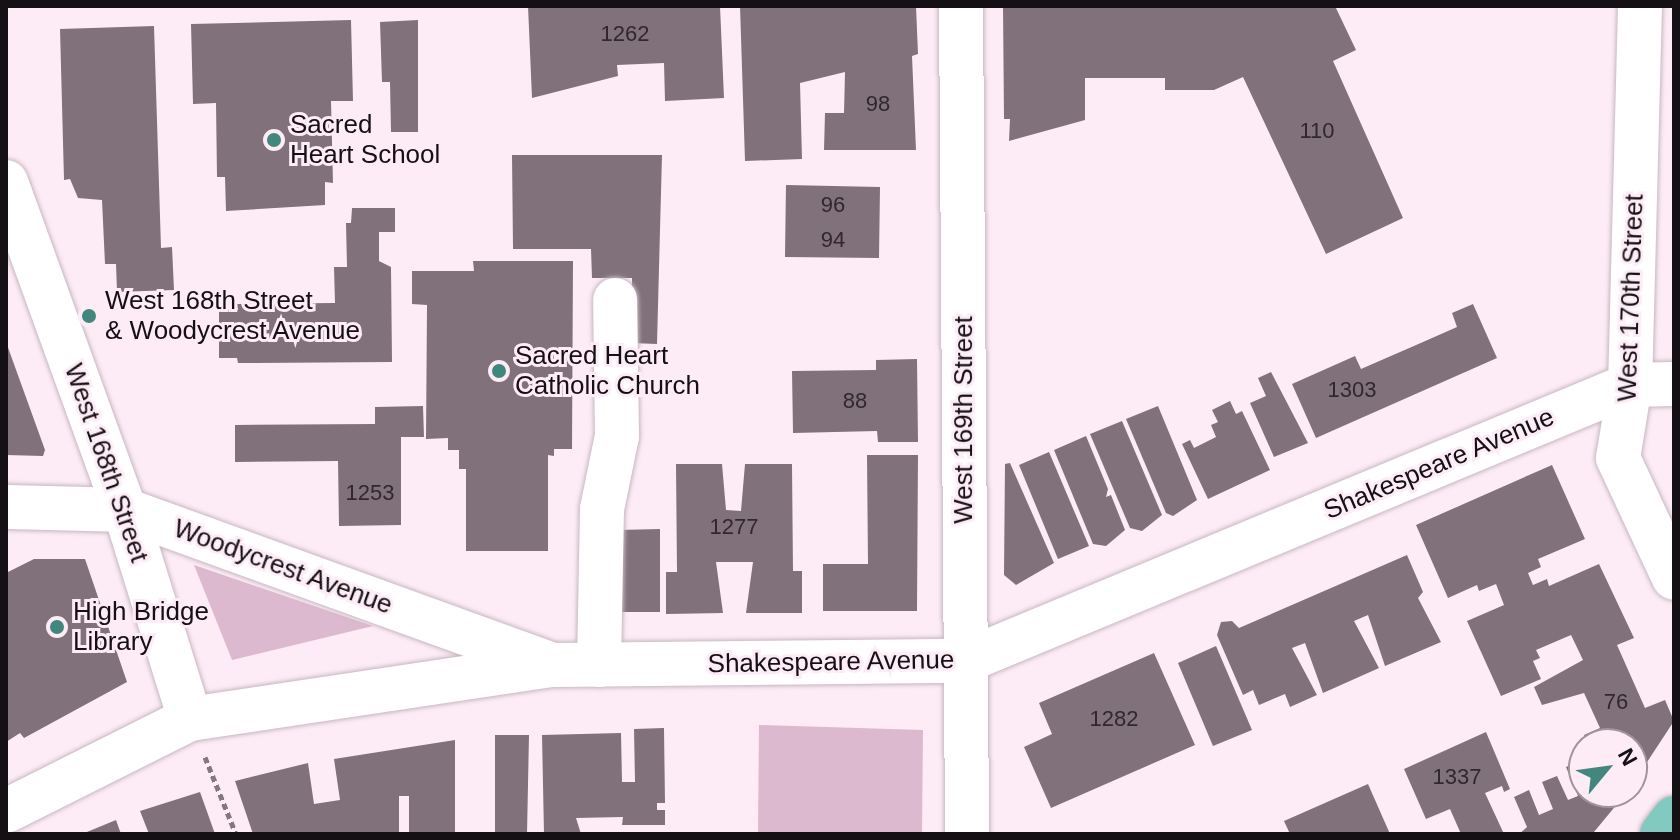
<!DOCTYPE html>
<html>
<head>
<meta charset="utf-8">
<style>
	body { margin:0 }
	#map { position:relative; width:1680px; height:840px; overflow:hidden; background:#fdecf6; font-family:Arial,sans-serif }
	div>[style] { position:absolute }
	.green>* { inset:0; background:#dcb9cf }
	.building>* { inset:0; background:#80717a }
	.path>* { height:5px; margin-top:-2.5px; transform-origin:0; background:repeating-linear-gradient(90deg,#82787e 0 6px,transparent 0 10px) }
	.roads { filter:drop-shadow(0 0 2px #c7b7c1) drop-shadow(0 0 2px #c7b7c1) }
	.minor>* { height:44px; margin:-22px; padding:0 22px; transform-origin:22px; border-radius:22px; background:#fff }
	.major>* { height:44px; margin:-22px; padding:0 22px; transform-origin:22px; border-radius:22px; background:#82c9c0 }
	.dots>* { width:22px; height:22px; translate:-50% -50%; box-sizing:border-box; border:4px solid #fdecf6; border-radius:50% }
	span { translate:-50% -50%; white-space:nowrap; text-align:center; line-height:1.15; -webkit-text-stroke:6px #fdecf6; paint-order:stroke }
	.number-label { font-size:22px; color:#30282d }
	.number-label span { -webkit-text-stroke-width:0 }
	.poi-label { font-size:26px; color:#151013 }
	.left { translate:0 -50%; text-align:left }
	.street-label { font-size:26px; color:#151013 }
	.frame { position:absolute; inset:0; border:8px solid #151013; pointer-events:none }
	.north { position:absolute; left:1568px; top:728px; width:80px; height:80px; box-sizing:border-box; background:#fdecf6; border:2px solid #a0949b; border-radius:50%; rotate:61deg; font-size:22px; font-weight:700; line-height:32px; text-align:center; color:#151013 }
	.north::after { content:''; display:block; margin:auto; width:28px; height:36px; background:#42877d; clip-path:polygon(50% 0,100% 100%,50% 72%,0 100%) }
</style>
</head>
<body>
<div id="map">
	<div class="green">
		<div style="clip-path:polygon(194px 565px,373px 626px,232px 660px)"></div>
		<div style="clip-path:polygon(759px 725px,923px 730px,922px 834px,758px 834px)"></div>
	</div>
	<div class="building">
		<div style="clip-path:polygon(528px 6px,720px 6px,724px 98px,665px 101px,664px 63px,617px 65px,618px 76px,532px 98px)"></div>
		<div style="clip-path:polygon(740px 6px,916px 6px,918px 54px,912px 56px,916px 150px,824px 150px,825px 113px,844px 113px,845px 72px,800px 83px,802px 159px,745px 161px)"></div>
		<div style="clip-path:polygon(1003px 6px,1335px 6px,1356px 50px,1333px 61px,1403px 218px,1326px 254px,1243px 77px,1214px 90px,1165px 90px,1165px 78px,1085px 78px,1085px 120px,1009px 141px,1010px 119px,1004px 119px)"></div>
		<div style="clip-path:polygon(351px 20px,353px 101px,331px 101px,333px 183px,325px 182px,325px 205px,226px 211px,225px 177px,217px 177px,216px 103px,193px 104px,191px 24px)"></div>
		<div style="clip-path:polygon(418px 20px,418px 132px,391px 132px,390px 82px,382px 82px,380px 22px)"></div>
		<div style="clip-path:polygon(154px 26px,161px 248px,172px 247px,174px 290px,117px 292px,116px 264px,105px 264px,102px 200px,78px 198px,70px 179px,64px 180px,60px 29px)"></div>
		<div style="clip-path:polygon(512px 155px,662px 155px,657px 344px,632px 343px,632px 278px,592px 278px,591px 249px,513px 249px)"></div>
		<div style="clip-path:polygon(786px 185px,880px 187px,879px 258px,785px 257px)"></div>
		<div style="clip-path:polygon(352px 208px,395px 208px,395px 232px,379px 232px,379px 261px,391px 267px,392px 362px,238px 363px,237px 358px,219px 358px,219px 310px,238px 310px,237px 304px,335px 303px,334px 267px,347px 267px,346px 223px,351px 223px)"></div>
		<div style="clip-path:polygon(473px 261px,573px 261px,572px 449px,554px 449px,554px 456px,548px 455px,548px 551px,466px 551px,466px 469px,459px 469px,459px 450px,448px 450px,448px 438px,426px 439px,427px 305px,412px 304px,412px 271px,474px 271px)"></div>
		<div style="clip-path:polygon(1473px 304px,1497px 358px,1316px 438px,1292px 384px,1355px 356px,1361px 369px,1423px 342px,1457px 327px,1452px 313px)"></div>
		<div style="clip-path:polygon(6px 342px,45px 450px,43px 456px,6px 455px)"></div>
		<div style="clip-path:polygon(917px 359px,918px 442px,878px 442px,877px 431px,793px 433px,792px 371px,876px 370px,876px 360px)"></div>
		<div style="clip-path:polygon(1271px 372px,1308px 443px,1274px 457px,1250px 403px,1266px 396px,1258px 378px)"></div>
		<div style="clip-path:polygon(1230px 401px,1236px 414px,1242px 411px,1270px 470px,1208px 499px,1182px 444px,1190px 440px,1194px 448px,1216px 437px,1211px 425px,1218px 422px,1212px 410px)"></div>
		<div style="clip-path:polygon(423px 406px,424px 437px,401px 437px,401px 525px,339px 526px,338px 461px,235px 462px,235px 425px,375px 424px,375px 407px)"></div>
		<div style="clip-path:polygon(1158px 406px,1197px 500px,1173px 516px,1166px 513px,1126px 419px)"></div>
		<div style="clip-path:polygon(1122px 421px,1162px 515px,1142px 531px,1130px 528px,1090px 434px)"></div>
		<div style="clip-path:polygon(1086px 436px,1108px 489px,1106px 497px,1111px 495px,1125px 530px,1106px 546px,1093px 544px,1054px 450px)"></div>
		<div style="clip-path:polygon(1049px 452px,1089px 546px,1058px 559px,1019px 465px)"></div>
		<div style="clip-path:polygon(867px 455px,918px 455px,917px 611px,823px 611px,823px 564px,868px 564px)"></div>
		<div style="clip-path:polygon(1010px 463px,1054px 563px,1016px 585px,1004px 575px,1005px 464px)"></div>
		<div style="clip-path:polygon(676px 464px,722px 464px,726px 510px,741px 511px,745px 464px,792px 464px,793px 571px,802px 571px,802px 613px,746px 613px,753px 562px,716px 562px,723px 613px,666px 614px,666px 572px,677px 572px)"></div>
		<div style="clip-path:polygon(1552px 465px,1585px 539px,1538px 559px,1541px 567px,1528px 573px,1533px 585px,1547px 579px,1549px 586px,1599px 564px,1634px 638px,1617px 645px,1645px 708px,1665px 700px,1674px 721px,1632px 785px,1632px 744px,1588px 744px,1584px 735px,1600px 728px,1584px 693px,1542px 705px,1534px 687px,1583px 660px,1571px 635px,1536px 650px,1540px 658px,1533px 661px,1541px 679px,1501px 696px,1467px 621px,1504px 605px,1496px 584px,1479px 591px,1477px 585px,1448px 598px,1416px 525px)"></div>
		<div style="clip-path:polygon(660px 529px,660px 612px,619px 612px,619px 530px)"></div>
		<div style="clip-path:polygon(1407px 555px,1423px 592px,1418px 598px,1441px 642px,1385px 666px,1368px 615px,1354px 621px,1379px 668px,1323px 693px,1305px 643px,1292px 648px,1317px 695px,1290px 707px,1285px 694px,1259px 705px,1253px 690px,1243px 695px,1217px 635px,1221px 622px,1232px 621px,1239px 628px)"></div>
		<div style="clip-path:polygon(34px 559px,85px 559px,127px 682px,24px 738px,20px 733px,6px 742px,6px 573px)"></div>
		<div style="clip-path:polygon(1216px 646px,1252px 730px,1213px 746px,1178px 663px)"></div>
		<div style="clip-path:polygon(1154px 653px,1195px 745px,1051px 808px,1024px 747px,1052px 734px,1039px 703px)"></div>
		<div style="clip-path:polygon(664px 728px,665px 803px,657px 803px,657px 810px,665px 810px,665px 825px,622px 825px,623px 817px,576px 818px,581px 834px,544px 834px,542px 735px,621px 733px,622px 782px,635px 782px,634px 729px)"></div>
		<div style="clip-path:polygon(1486px 732px,1510px 789px,1504px 792px,1502px 786px,1485px 793px,1504px 834px,1461px 834px,1450px 809px,1426px 819px,1404px 769px)"></div>
		<div style="clip-path:polygon(495px 735px,529px 735px,527px 834px,495px 834px)"></div>
		<div style="clip-path:polygon(455px 740px,455px 834px,409px 834px,409px 796px,399px 796px,399px 834px,253px 834px,235px 781px,308px 763px,314px 804px,340px 800px,334px 759px)"></div>
		<div style="clip-path:polygon(1584px 759px,1584px 792px,1627px 792px,1594px 832px,1519px 834px,1527px 827px,1514px 797px,1529px 790px,1539px 815px,1553px 809px,1542px 782px,1557px 776px,1568px 800px,1578px 796px,1566px 767px)"></div>
		<div style="clip-path:polygon(1368px 784px,1390px 834px,1290px 834px,1284px 821px)"></div>
		<div style="clip-path:polygon(200px 792px,215px 834px,149px 834px,140px 811px)"></div>
		<div style="clip-path:polygon(116px 820px,121px 834px,82px 834px)"></div>
	</div>
	<div class="path">
		<div style="left:205px;top:757px;width:83px;rotate:68.1deg"></div>
	</div>
	<div class="roads">
		<div class="minor">
			<div style="left:961px;top:6px;width:828px;rotate:89.58deg"></div>
			<div style="left:1640px;top:6px;width:379px;rotate:91.5deg"></div>
			<div style="left:1630px;top:385px;width:74px;rotate:99.3deg"></div>
			<div style="left:1618px;top:458px;width:132px;rotate:65deg"></div>
			<div style="left:6px;top:182px;width:349px;rotate:70.1deg"></div>
			<div style="left:125px;top:510px;width:219px;rotate:72.7deg"></div>
			<div style="left:6px;top:507px;width:119px;rotate:1.4deg"></div>
			<div style="left:125px;top:510px;width:449px;rotate:19.9deg"></div>
			<div style="left:599px;top:665px;width:156px;rotate:-88.9deg"></div>
			<div style="left:602px;top:509px;width:75px;rotate:-78.4deg"></div>
			<div style="left:617px;top:436px;width:136px;rotate:-90.8deg"></div>
			<div style="left:6px;top:811px;width:206px;rotate:-26.6deg"></div>
			<div style="left:190px;top:719px;width:367px;rotate:-8.5deg"></div>
			<div style="left:553px;top:665px;width:412px;rotate:-0.6deg"></div>
			<div style="left:965px;top:661px;width:720px;rotate:-22.54deg"></div>
			<div style="left:1630px;top:385px;width:44px;rotate:-1.3deg"></div>
		</div>
		<div class="major">
			<div style="left:1662px;top:834px;width:20px;rotate:-53deg"></div>
		</div>
	</div>
	<div class="dots">
		<div style="left:274px;top:140px;background:#42877d"></div>
		<div style="left:89px;top:316px;background:#42877d"></div>
		<div style="left:499px;top:371px;background:#42877d"></div>
		<div style="left:57px;top:627px;background:#42877d"></div>
	</div>
	<div class="number-label">
		<span style="left:625px;top:34px">1262</span>
		<span style="left:878px;top:104px">98</span>
		<span style="left:1317px;top:131px">110</span>
		<span style="left:833px;top:205px">96</span>
		<span style="left:833px;top:240px">94</span>
		<span style="left:1352px;top:390px">1303</span>
		<span style="left:855px;top:401px">88</span>
		<span style="left:370px;top:493px">1253</span>
		<span style="left:734px;top:527px">1277</span>
		<span style="left:1616px;top:702px">76</span>
		<span style="left:1114px;top:719px">1282</span>
		<span style="left:1457px;top:777px">1337</span>
	</div>
	<div class="poi-label">
		<span class="left" style="left:290px;top:140px">Sacred<br>Heart School</span>
		<span class="left" style="left:105px;top:316px">West 168th Street<br>&amp; Woodycrest Avenue</span>
		<span class="left" style="left:515px;top:371px">Sacred Heart<br>Catholic Church</span>
		<span class="left" style="left:73px;top:627px">High Bridge<br>Library</span>
	</div>
	<div class="street-label">
		<span style="left:1631px;top:298px;rotate:-88deg">West 170th Street</span>
		<span style="left:964px;top:420px;rotate:-90deg">West 169th Street</span>
		<span style="left:106px;top:463px;rotate:71deg">West 168th Street</span>
		<span style="left:1439px;top:464px;rotate:-23deg">Shakespeare Avenue</span>
		<span style="left:283px;top:567px;rotate:20deg">Woodycrest Avenue</span>
		<span style="left:831px;top:662px;rotate:-1deg">Shakespeare Avenue</span>
	</div>
	<div class="frame"></div>
	<div class="north">N</div>
</div>
</body>
</html>
